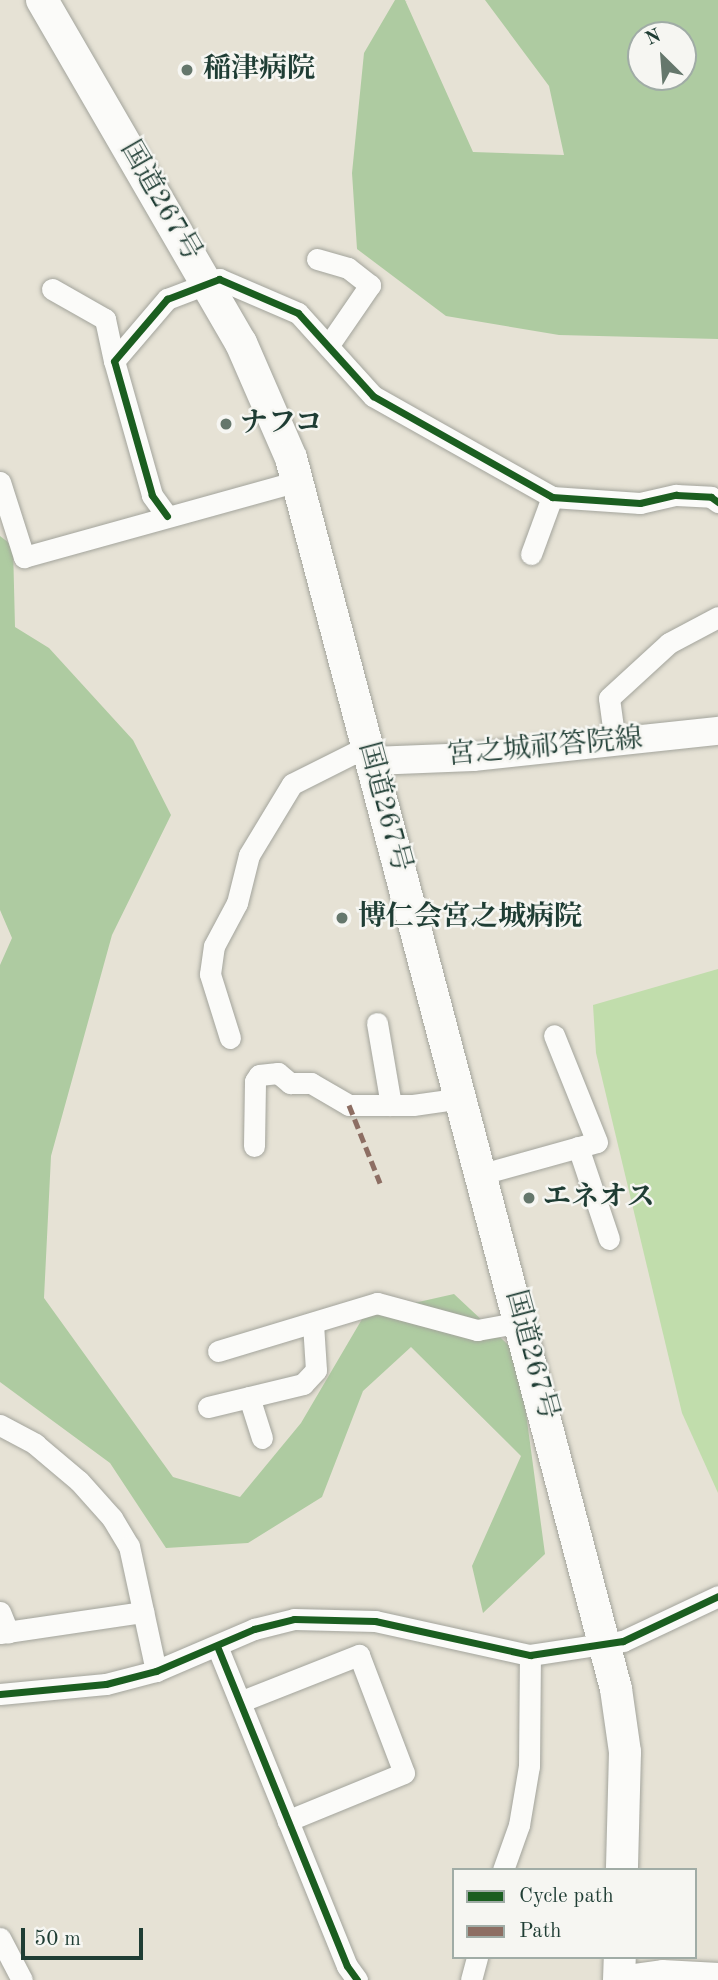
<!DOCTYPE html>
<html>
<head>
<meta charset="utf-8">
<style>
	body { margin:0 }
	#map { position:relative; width:718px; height:1980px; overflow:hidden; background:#e6e2d5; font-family:"Old Standard TT","Noto Serif JP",serif }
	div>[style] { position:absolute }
	.green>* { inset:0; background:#c1ddac }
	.forest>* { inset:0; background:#aecba1 }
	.roads { filter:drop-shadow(0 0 2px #a3a49c) drop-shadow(0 0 2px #a3a49c) }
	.minor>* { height:21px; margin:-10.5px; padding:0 10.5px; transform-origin:10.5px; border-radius:10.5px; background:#fbfbf9 }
	.major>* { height:28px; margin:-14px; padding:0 14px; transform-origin:14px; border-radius:14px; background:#fbfbf9 }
	.highway>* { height:32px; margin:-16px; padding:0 16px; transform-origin:16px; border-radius:16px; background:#fbfbf9 }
	.quiet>* { height:5px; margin-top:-2.5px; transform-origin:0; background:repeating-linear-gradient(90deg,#8d6e63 0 10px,transparent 0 15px) }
	.cycleway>* { height:7px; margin:-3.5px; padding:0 3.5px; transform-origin:3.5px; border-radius:3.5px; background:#1b5e20 }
	.dots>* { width:19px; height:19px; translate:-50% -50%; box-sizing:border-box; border:4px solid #f6f6f2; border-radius:50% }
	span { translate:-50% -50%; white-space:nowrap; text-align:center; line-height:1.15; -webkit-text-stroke:5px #f6f6f2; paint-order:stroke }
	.poi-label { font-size:28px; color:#1f3d34; font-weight:700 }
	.left { translate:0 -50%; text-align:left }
	.street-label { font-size:28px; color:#1f3d34 }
	.legend { position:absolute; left:452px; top:1868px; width:245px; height:91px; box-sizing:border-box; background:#f6f6f2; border:2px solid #a0aca6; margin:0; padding:9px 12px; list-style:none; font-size:21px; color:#1f3d34 }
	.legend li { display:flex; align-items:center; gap:14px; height:35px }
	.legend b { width:35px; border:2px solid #a0aca6 }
	.north { position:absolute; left:627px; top:21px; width:70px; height:70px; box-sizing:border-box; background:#f6f6f2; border:2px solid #a0aca6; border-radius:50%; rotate:335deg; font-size:19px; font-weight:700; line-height:28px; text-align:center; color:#1f3d34 }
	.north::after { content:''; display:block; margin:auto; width:24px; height:32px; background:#65776c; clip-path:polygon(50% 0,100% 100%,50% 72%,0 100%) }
	.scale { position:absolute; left:21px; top:1928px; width:122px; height:32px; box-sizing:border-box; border:4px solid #1f3d34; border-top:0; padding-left:9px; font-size:21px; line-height:24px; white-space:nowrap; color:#1f3d34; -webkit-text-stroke:5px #f6f6f2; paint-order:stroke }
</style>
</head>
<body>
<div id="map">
	<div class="green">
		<div style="clip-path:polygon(718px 969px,718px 1493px,682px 1413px,596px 1053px,593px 1005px)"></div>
	</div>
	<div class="forest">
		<div style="clip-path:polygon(evenodd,395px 0,405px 0,473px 152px,564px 155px,549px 86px,485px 0,718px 0,718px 339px,559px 335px,446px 316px,357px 249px,352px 173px,364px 53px,395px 0,641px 35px,683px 35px,683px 77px,641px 77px,641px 35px)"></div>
		<div style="clip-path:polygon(0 536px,13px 546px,15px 627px,49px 648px,133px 740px,171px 815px,112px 935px,51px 1156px,44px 1298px,173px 1477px,240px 1497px,301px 1423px,365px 1314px,454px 1294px,518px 1354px,545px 1554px,483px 1613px,472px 1566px,521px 1456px,411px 1347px,363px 1391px,322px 1497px,248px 1543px,166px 1548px,110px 1463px,0 1382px,0 965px,12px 938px,0 910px)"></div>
	</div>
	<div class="roads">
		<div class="minor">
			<div style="left:317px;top:259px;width:32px;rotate:16deg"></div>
			<div style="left:348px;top:268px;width:28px;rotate:38deg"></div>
			<div style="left:370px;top:285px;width:74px;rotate:124.5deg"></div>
			<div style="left:52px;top:289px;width:61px;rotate:29.5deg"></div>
			<div style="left:105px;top:319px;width:43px;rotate:77.9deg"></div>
			<div style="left:0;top:482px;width:79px;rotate:72.3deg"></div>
			<div style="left:24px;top:557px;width:284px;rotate:-15.5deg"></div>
			<div style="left:167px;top:516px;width:26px;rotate:-126deg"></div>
			<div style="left:152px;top:495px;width:139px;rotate:-105.8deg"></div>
			<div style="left:114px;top:361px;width:82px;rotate:-49.5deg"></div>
			<div style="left:167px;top:299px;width:56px;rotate:-21deg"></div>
			<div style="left:219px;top:279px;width:86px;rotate:23.3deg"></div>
			<div style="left:298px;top:313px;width:112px;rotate:47.9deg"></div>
			<div style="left:373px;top:396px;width:206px;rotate:29.4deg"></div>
			<div style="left:552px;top:497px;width:88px;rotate:3.9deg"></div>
			<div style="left:640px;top:503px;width:37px;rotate:-13deg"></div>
			<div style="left:676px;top:495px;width:35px;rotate:3deg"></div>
			<div style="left:711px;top:497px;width:9px;rotate:36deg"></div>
			<div style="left:531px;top:554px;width:61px;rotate:-69.8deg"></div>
			<div style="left:615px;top:742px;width:44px;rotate:-97.8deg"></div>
			<div style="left:609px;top:698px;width:81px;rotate:-42.5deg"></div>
			<div style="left:669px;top:643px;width:55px;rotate:-28deg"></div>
			<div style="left:377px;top:1023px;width:83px;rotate:80.3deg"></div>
			<div style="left:230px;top:1038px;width:67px;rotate:-107.4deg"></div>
			<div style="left:210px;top:974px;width:28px;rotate:-82deg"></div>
			<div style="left:214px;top:946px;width:49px;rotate:-61.9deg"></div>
			<div style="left:237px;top:903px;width:49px;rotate:-76deg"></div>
			<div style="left:249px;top:855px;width:83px;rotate:-58.8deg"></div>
			<div style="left:292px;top:784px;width:85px;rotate:-26.6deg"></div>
			<div style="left:254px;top:1146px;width:65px;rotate:-89.1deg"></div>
			<div style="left:255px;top:1081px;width:7px;rotate:-56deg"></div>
			<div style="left:259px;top:1075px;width:19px;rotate:-6deg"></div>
			<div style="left:278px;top:1073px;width:16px;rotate:40deg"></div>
			<div style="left:290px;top:1083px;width:21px"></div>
			<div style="left:311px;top:1083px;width:44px;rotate:30.1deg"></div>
			<div style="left:349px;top:1105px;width:64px"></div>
			<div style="left:413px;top:1105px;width:49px;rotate:-8.1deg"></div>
			<div style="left:578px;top:1147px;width:97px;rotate:71.4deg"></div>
			<div style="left:482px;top:1174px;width:119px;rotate:-15.5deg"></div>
			<div style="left:597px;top:1142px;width:115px;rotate:-111.9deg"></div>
			<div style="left:218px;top:1351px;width:166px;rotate:-16.8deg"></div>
			<div style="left:377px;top:1303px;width:104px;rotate:15.1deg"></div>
			<div style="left:477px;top:1330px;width:46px;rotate:-10.1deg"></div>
			<div style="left:249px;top:1397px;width:43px;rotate:72.4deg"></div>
			<div style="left:208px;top:1407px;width:98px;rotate:-13.6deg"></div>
			<div style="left:303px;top:1384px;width:19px;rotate:-47deg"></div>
			<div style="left:316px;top:1370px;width:47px;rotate:-93.7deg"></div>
			<div style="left:0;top:1425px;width:40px;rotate:28deg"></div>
			<div style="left:35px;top:1444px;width:57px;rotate:40.1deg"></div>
			<div style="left:79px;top:1481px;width:50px;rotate:48.3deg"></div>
			<div style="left:112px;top:1518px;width:33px;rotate:59deg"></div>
			<div style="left:129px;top:1546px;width:128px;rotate:77.8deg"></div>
			<div style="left:0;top:1612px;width:22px;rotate:68deg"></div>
			<div style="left:0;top:1633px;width:145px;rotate:-8.4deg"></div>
			<div style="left:217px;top:1646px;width:345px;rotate:67.9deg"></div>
			<div style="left:347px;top:1966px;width:17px;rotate:54deg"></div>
			<div style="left:0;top:1694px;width:106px;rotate:-5.4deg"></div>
			<div style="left:106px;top:1684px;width:52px;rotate:-14.6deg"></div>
			<div style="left:156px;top:1671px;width:107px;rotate:-23.2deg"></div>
			<div style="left:254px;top:1629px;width:41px;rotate:-14deg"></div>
			<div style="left:294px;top:1619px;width:81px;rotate:1.4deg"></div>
			<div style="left:375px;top:1621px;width:159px;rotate:12.4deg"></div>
			<div style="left:530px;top:1655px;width:94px;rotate:-8.6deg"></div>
			<div style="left:623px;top:1641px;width:105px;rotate:-25.3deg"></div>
			<div style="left:242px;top:1701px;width:126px;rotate:-21.5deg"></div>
			<div style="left:359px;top:1655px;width:126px;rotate:69.1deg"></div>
			<div style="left:404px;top:1773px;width:126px;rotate:157.7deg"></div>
			<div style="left:503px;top:1870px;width:48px;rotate:-70.4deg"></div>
			<div style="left:519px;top:1825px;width:60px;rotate:-80.4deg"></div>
			<div style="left:529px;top:1766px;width:111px;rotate:-89.5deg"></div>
			<div style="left:0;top:1938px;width:47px;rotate:62.4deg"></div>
			<div style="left:620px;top:1976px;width:42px;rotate:-8.1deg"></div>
			<div style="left:662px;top:1970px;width:56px;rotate:3.1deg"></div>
			<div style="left:471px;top:1980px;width:24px;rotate:-75deg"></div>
		</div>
		<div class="major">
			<div style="left:372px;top:761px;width:101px;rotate:-2.3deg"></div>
			<div style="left:473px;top:757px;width:246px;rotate:-6.1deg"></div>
		</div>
		<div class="highway">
			<div style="left:42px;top:0;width:397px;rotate:59.9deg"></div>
			<div style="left:241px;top:343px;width:125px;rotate:66.5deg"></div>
			<div style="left:291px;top:458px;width:1273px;rotate:75.21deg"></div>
			<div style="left:616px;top:1689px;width:64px;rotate:81.9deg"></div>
			<div style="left:625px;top:1752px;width:118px;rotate:91.5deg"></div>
			<div style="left:619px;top:1980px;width:23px;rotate:-88deg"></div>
		</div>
	</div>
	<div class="quiet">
		<div style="left:349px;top:1105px;width:84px;rotate:68.3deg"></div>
	</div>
	<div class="cycleway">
		<div style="left:167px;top:516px;width:26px;rotate:-126deg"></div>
		<div style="left:152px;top:495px;width:139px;rotate:-105.8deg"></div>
		<div style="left:114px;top:361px;width:82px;rotate:-49.5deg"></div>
		<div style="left:167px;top:299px;width:56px;rotate:-21deg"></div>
		<div style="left:219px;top:279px;width:86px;rotate:23.3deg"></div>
		<div style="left:298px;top:313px;width:112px;rotate:47.9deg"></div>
		<div style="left:373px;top:396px;width:206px;rotate:29.4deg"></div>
		<div style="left:552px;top:497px;width:88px;rotate:3.9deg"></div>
		<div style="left:640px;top:503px;width:37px;rotate:-13deg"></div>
		<div style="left:676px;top:495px;width:35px;rotate:3deg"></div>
		<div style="left:711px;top:497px;width:9px;rotate:36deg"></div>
		<div style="left:217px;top:1646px;width:345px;rotate:67.9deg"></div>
		<div style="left:347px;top:1966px;width:17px;rotate:54deg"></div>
		<div style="left:0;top:1694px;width:106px;rotate:-5.4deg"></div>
		<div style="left:106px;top:1684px;width:52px;rotate:-14.6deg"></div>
		<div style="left:156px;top:1671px;width:107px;rotate:-23.2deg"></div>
		<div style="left:254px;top:1629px;width:41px;rotate:-14deg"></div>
		<div style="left:294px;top:1619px;width:81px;rotate:1.4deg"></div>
		<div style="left:375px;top:1621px;width:159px;rotate:12.4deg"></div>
		<div style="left:530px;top:1655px;width:94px;rotate:-8.6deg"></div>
		<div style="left:623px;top:1641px;width:105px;rotate:-25.3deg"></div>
	</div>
	<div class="dots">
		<div style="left:187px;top:70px;background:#65776c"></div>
		<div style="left:226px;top:424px;background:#65776c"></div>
		<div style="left:342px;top:918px;background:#65776c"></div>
		<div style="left:529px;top:1198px;background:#65776c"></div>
	</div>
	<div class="poi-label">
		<span class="left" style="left:203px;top:70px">稲津病院</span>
		<span class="left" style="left:240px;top:424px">ナフコ</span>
		<span class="left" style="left:358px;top:918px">博仁会宮之城病院</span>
		<span class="left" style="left:543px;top:1198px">エネオス</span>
	</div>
	<div class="street-label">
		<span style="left:160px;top:201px;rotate:60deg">国道267号</span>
		<span style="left:545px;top:748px;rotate:-5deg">宮之城祁答院線</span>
		<span style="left:384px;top:807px;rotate:75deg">国道267号</span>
		<span style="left:531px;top:1355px;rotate:75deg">国道267号</span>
	</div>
	<ul class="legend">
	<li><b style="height:9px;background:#1b5e20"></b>Cycle path</li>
	<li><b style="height:9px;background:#8d6e63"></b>Path</li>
	</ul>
	<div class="north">N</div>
	<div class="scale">50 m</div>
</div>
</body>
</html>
